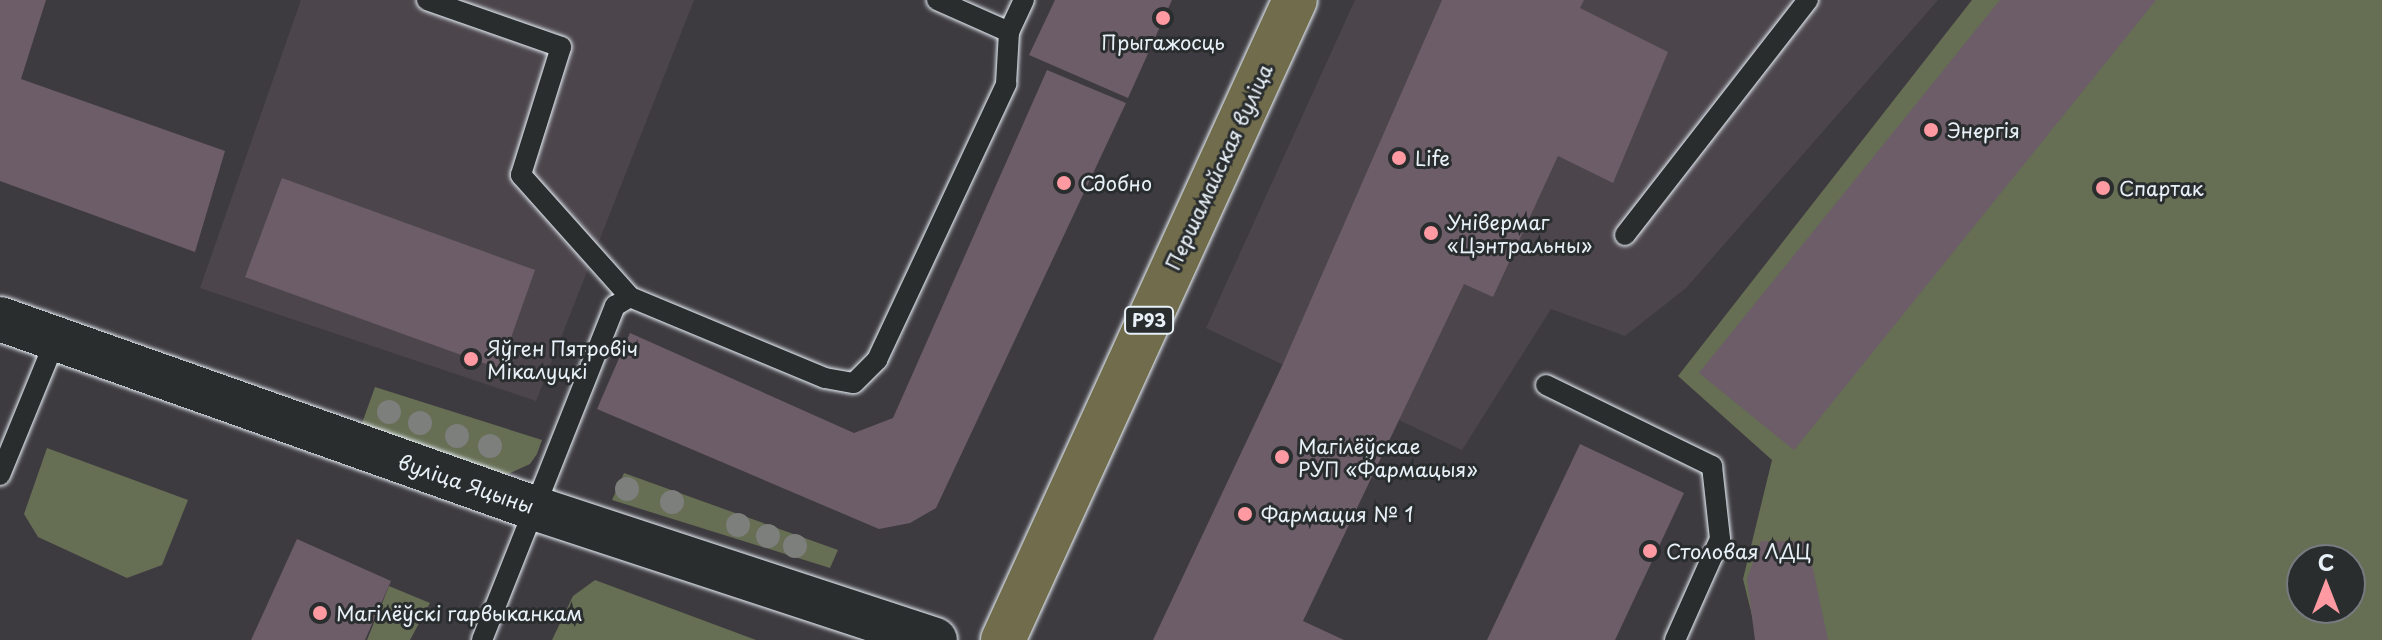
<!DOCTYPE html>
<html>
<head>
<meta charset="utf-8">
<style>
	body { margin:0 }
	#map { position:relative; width:2382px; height:640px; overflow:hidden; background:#3e3b40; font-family:"Playpen Sans",sans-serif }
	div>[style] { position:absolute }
	.built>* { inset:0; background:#4c454c }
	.green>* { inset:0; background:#666e54 }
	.building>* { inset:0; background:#6c5d69 }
	.roads { filter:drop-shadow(0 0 2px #e8f1f8) drop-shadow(0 0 2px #e8f1f8) }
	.service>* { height:20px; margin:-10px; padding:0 10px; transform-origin:10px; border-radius:10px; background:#2a2d2e }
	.tertiary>* { height:44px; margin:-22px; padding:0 22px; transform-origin:22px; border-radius:22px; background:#2a2d2e }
	.primary>* { height:44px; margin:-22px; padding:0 22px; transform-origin:22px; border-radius:22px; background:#716c4b }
	.trees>* { width:24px; height:24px; margin:-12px; border-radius:50%; background:#7c7f7c }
	.dots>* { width:22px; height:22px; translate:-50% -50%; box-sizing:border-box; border:4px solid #2a2d2e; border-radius:50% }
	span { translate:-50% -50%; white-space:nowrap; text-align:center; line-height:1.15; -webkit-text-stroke:6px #2a2d2e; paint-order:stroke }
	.shield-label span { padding:2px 6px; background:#2a2d2e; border:2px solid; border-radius:6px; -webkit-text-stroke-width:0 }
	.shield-label { font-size:18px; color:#e8f1f8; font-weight:700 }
	.poi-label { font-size:20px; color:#e8f1f8 }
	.left { translate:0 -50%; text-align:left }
	.street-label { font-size:20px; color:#e8f1f8 }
	.north { position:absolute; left:2286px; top:544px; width:80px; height:80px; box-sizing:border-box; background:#2a2d2e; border:2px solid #767b7f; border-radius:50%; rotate:0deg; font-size:22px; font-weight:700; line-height:32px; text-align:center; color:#e8f1f8 }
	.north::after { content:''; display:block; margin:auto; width:28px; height:36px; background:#ff9aa2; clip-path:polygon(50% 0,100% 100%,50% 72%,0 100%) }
</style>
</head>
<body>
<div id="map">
	<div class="built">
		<div style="clip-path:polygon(301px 0,694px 0,536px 401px,200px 288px)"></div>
		<div style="clip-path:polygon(1355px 0,1938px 0,1686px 288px,1625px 336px,1551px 309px,1462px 450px,1206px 328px)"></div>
	</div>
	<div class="green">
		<div style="clip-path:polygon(evenodd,1972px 0,2382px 0,2382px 640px,1758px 640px,1743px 579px,1772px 460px,1678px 376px,1972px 0,2302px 560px,2350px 560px,2350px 608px,2302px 608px,2302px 560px)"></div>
		<div style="clip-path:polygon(375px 387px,542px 440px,537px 454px,530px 464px,506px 475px,361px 426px)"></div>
		<div style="clip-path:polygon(47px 448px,188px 500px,162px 565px,127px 578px,38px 537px,24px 514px)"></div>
		<div style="clip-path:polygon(624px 473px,838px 550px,830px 568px,612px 500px)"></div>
		<div style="clip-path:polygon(595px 580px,756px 640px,552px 640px,573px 596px)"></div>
		<div style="clip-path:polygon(389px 586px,430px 603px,410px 640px,367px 640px)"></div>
	</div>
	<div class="building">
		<div style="clip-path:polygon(0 0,46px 0,21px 79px,225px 151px,195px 252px,0 181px)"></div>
		<div style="clip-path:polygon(1055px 0,1172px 0,1128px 98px,1029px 55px)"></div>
		<div style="clip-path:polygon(1442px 0,1584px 0,1580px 8px,1668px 52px,1613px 183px,1558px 156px,1493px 297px,1464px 284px,1303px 621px,1344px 640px,1153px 640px,1282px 366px)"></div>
		<div style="clip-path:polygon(2000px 0,2156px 0,1794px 450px,1699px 373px)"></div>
		<div style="clip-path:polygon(1047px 70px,1126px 103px,936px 508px,910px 523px,879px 529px,597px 409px,630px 333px,854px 433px,893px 418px)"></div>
		<div style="clip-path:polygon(282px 178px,535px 270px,500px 369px,245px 277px)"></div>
		<div style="clip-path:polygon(1580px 444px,1684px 493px,1615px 640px,1487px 640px)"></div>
		<div style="clip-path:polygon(297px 539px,391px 581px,365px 640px,251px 640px)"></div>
		<div style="clip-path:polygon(1761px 541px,1807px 541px,1828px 640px,1755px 640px,1747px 579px)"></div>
	</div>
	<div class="roads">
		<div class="service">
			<div style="left:427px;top:0;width:142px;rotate:19.3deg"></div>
			<div style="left:561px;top:47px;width:134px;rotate:107.4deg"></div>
			<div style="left:521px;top:175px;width:164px;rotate:48.2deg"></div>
			<div style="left:937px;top:0;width:79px;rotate:24deg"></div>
			<div style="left:1625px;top:235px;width:298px;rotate:-52.1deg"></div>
			<div style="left:1546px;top:385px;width:185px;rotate:26deg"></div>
			<div style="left:1712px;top:466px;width:73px;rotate:83.7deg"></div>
			<div style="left:1720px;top:539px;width:111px;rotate:114deg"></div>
			<div style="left:0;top:475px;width:145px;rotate:-67.7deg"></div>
			<div style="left:482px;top:640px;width:360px;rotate:-68.3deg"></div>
			<div style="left:615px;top:306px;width:17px;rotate:-31deg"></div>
			<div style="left:630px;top:297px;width:211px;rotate:22.6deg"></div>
			<div style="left:825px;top:378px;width:29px;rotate:10deg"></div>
			<div style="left:854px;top:383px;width:33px;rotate:-45deg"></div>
			<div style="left:877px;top:360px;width:305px;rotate:-64.9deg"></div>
			<div style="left:1006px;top:84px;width:52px;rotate:-86.7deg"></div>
			<div style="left:1009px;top:32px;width:35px;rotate:-65deg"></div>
		</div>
		<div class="tertiary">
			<div style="left:0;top:319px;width:566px;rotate:19.49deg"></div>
			<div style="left:534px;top:508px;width:422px;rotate:18.2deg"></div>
		</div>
		<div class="primary">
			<div style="left:1003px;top:640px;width:703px;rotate:-65.48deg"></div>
		</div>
	</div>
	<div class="trees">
		<div style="left:389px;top:412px"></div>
		<div style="left:420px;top:423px"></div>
		<div style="left:457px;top:436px"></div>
		<div style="left:490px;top:446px"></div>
		<div style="left:627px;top:489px"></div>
		<div style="left:672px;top:502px"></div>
		<div style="left:738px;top:525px"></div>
		<div style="left:768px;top:536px"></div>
		<div style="left:795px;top:546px"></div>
	</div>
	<div class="dots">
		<div style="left:1163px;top:18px;background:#ff9aa2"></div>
		<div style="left:1931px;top:130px;background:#ff9aa2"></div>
		<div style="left:1399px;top:158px;background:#ff9aa2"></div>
		<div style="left:1064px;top:183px;background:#ff9aa2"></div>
		<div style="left:2103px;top:188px;background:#ff9aa2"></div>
		<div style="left:1431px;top:233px;background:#ff9aa2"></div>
		<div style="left:471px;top:359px;background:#ff9aa2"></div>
		<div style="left:1282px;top:457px;background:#ff9aa2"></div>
		<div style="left:1245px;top:514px;background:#ff9aa2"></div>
		<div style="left:1650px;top:551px;background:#ff9aa2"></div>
		<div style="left:320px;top:613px;background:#ff9aa2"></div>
	</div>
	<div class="shield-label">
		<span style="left:1149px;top:320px">Р93</span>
	</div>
	<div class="poi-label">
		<span style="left:1163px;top:42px">Прыгажосць</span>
		<span class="left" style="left:1947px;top:130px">Энергія</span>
		<span class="left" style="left:1415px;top:158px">Life</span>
		<span class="left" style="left:1080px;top:183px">Сдобно</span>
		<span class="left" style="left:2119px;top:188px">Спартак</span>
		<span class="left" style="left:1447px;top:234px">Універмаг<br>«Цэнтральны»</span>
		<span class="left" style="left:487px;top:360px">Яўген Пятровіч<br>Мікалуцкі</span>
		<span class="left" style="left:1298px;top:458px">Магілёўскае<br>РУП «Фармацыя»</span>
		<span class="left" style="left:1261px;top:514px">Фармация № 1</span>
		<span class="left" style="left:1666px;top:551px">Столовая ЛДЦ</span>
		<span class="left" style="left:336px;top:613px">Магілёўскі гарвыканкам</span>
	</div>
	<div class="street-label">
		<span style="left:1219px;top:167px;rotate:-65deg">Першамайская вуліца</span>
		<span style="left:466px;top:484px;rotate:19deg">вуліца Яцыны</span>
	</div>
	<div class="north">С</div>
</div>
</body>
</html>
